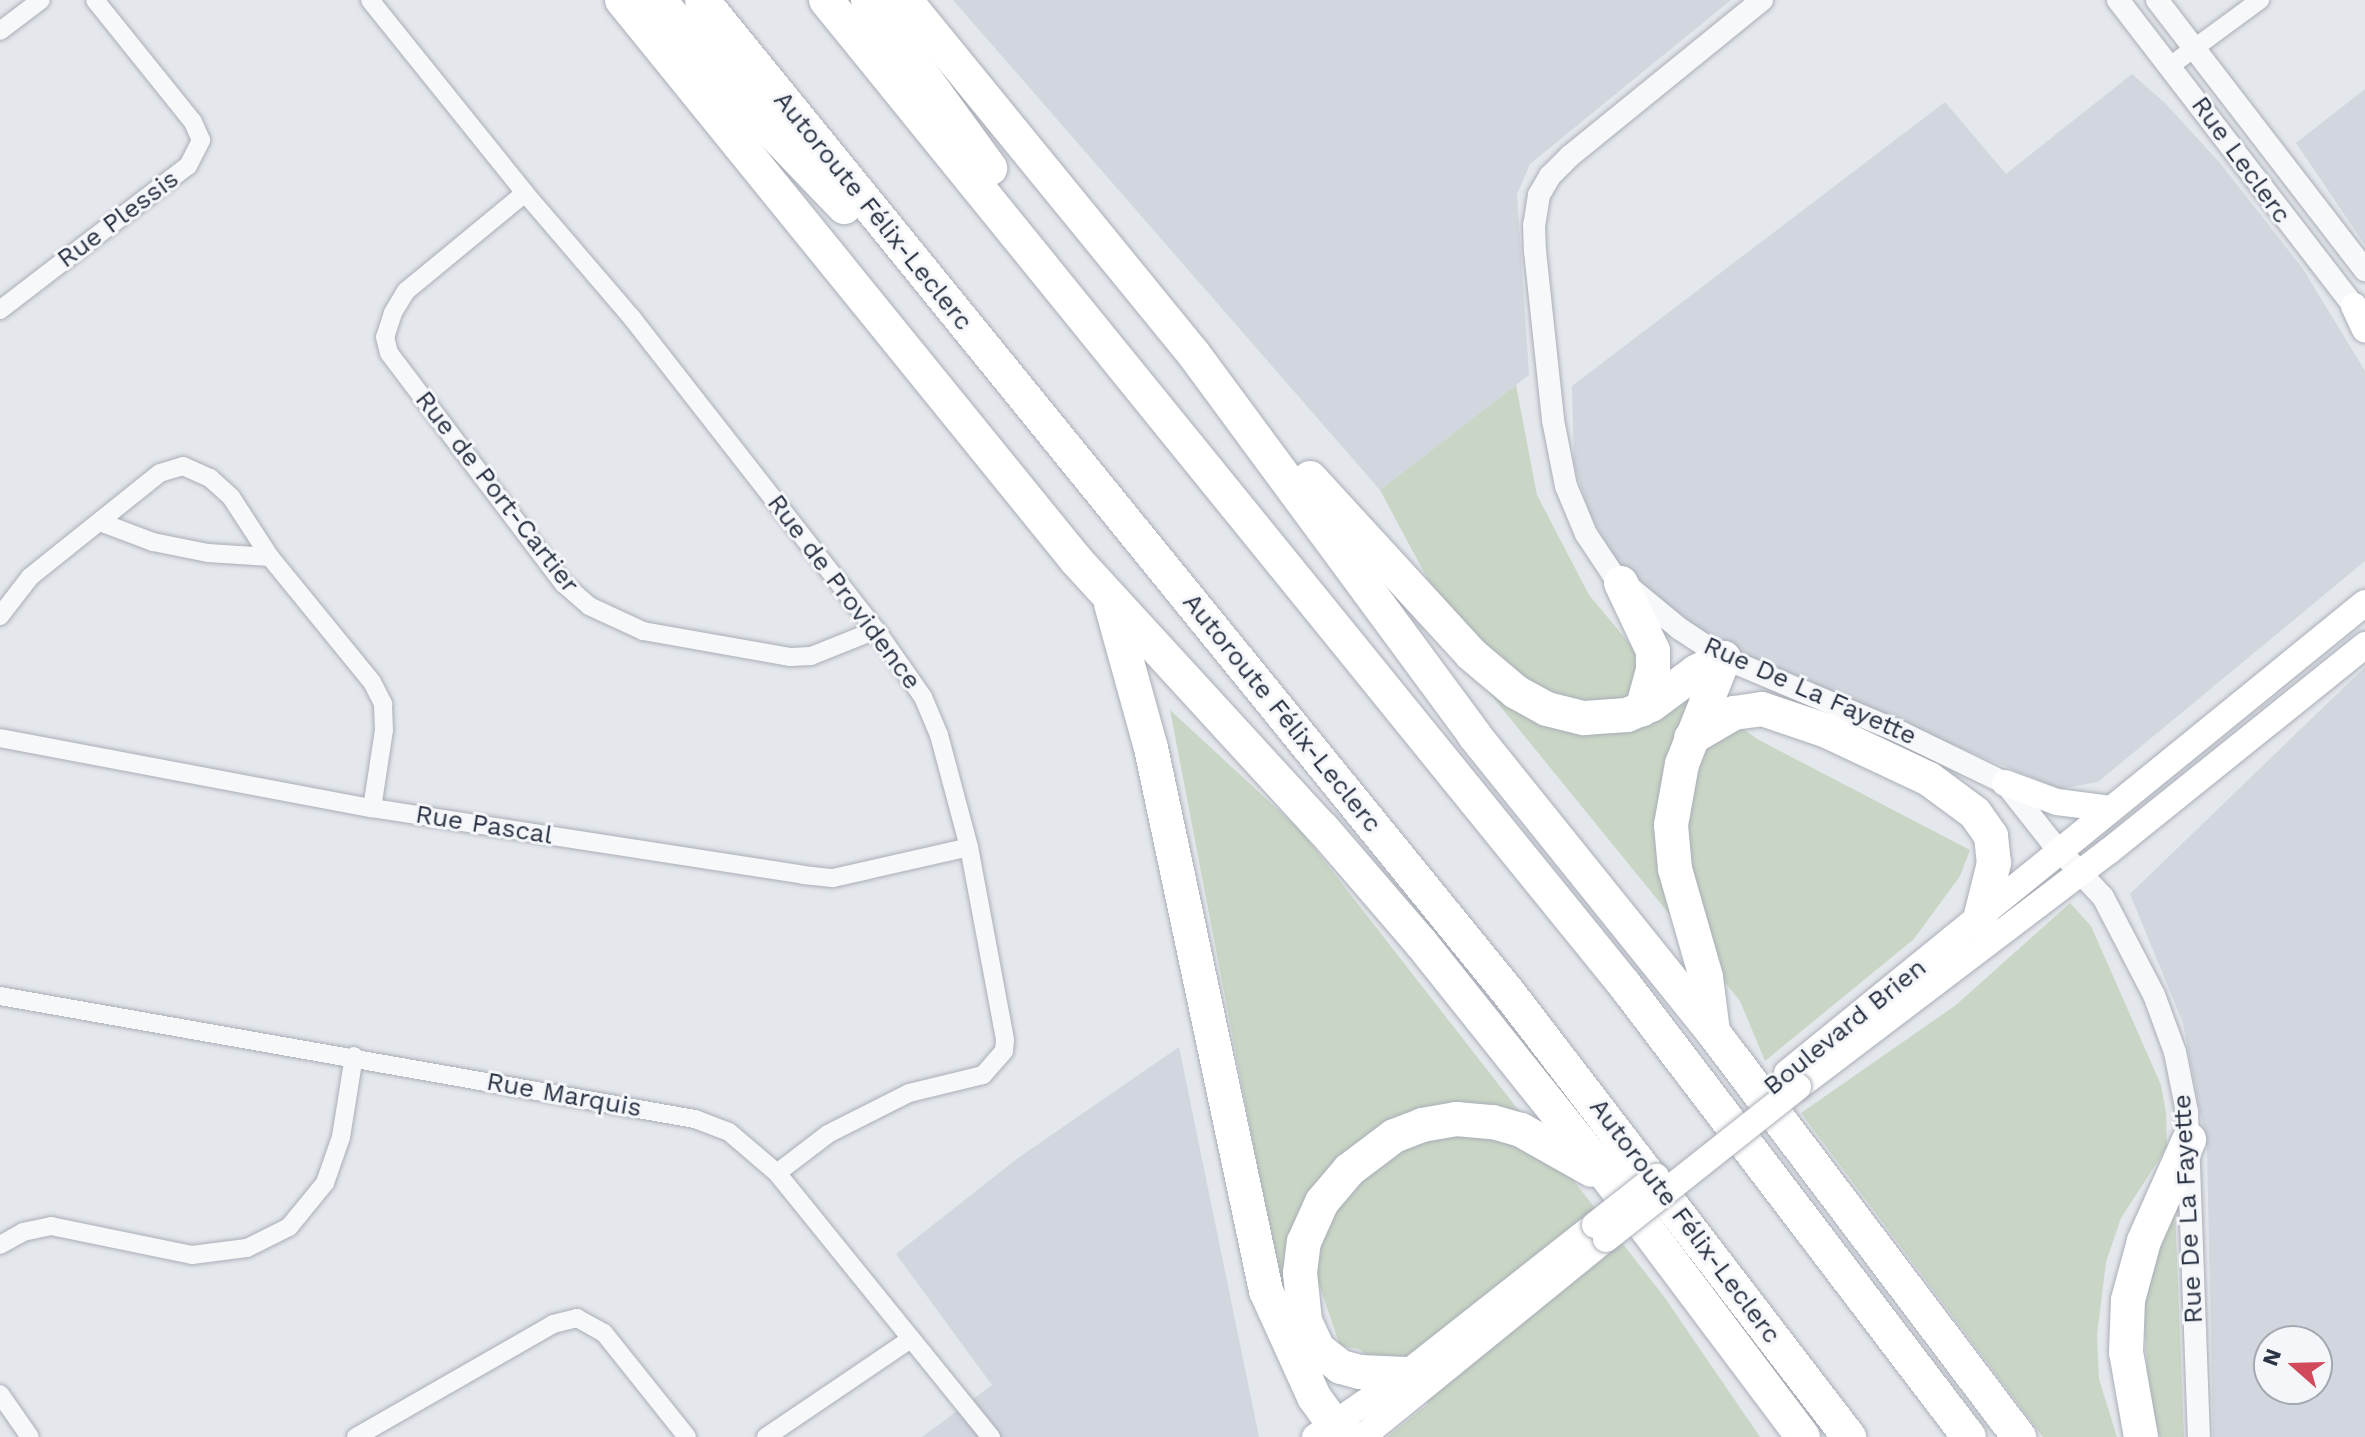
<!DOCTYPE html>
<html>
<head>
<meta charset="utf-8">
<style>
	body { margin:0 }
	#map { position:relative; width:2365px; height:1437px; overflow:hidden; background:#e4e7ec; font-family:"Work Sans",sans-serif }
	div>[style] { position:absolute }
	.built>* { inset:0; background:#d2d6de }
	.green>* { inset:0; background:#c9d6c5 }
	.roads { filter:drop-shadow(0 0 2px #a9aeb7) drop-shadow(0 0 2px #a9aeb7) }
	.minor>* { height:18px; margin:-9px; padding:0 9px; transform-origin:9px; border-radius:9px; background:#f7f8fa }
	.tertiary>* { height:22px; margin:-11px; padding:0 11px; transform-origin:11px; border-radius:11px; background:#f7f8fa }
	.secondary>* { height:26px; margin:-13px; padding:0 13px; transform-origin:13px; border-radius:13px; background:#fff }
	.motorway>* { height:34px; margin:-17px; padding:0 17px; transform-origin:17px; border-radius:17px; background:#fff }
	.bridges { filter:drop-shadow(0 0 2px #a9aeb7) drop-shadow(0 0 2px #a9aeb7) }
	.secondary-bridge>* { height:26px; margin:-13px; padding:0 13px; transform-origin:13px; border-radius:13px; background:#fff }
	span { translate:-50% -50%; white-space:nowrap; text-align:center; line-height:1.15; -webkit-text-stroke:6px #f4f6f9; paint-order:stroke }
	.street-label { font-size:26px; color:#2b3445 }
	.north { position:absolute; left:2253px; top:1325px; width:80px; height:80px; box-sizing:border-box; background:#f4f6f9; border:2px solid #a4a8b1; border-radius:50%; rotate:290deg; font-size:22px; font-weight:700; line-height:32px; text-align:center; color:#2b3445 }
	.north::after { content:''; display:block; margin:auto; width:28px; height:36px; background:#d1495b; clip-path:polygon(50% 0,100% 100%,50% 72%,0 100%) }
</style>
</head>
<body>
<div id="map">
	<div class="built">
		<div style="clip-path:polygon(953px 0,1731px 0,1530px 164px,1517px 194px,1529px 375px,1380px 490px)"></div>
		<div style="clip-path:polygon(2132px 74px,2165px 103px,2220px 163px,2303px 269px,2365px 371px,2365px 561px,2098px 782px,2060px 789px,1726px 651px,1633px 581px,1615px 558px,1591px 516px,1574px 465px,1572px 386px,1945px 102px,2006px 174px)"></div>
		<div style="clip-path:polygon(2365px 89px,2365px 245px,2296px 143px)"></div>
		<div style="clip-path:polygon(evenodd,2365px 667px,2365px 1437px,2213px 1437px,2207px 1147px,2183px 1023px,2130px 894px,2365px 667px,2269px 1341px,2317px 1341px,2317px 1389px,2269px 1389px,2269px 1341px)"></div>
		<div style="clip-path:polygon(1179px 1047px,1259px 1437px,922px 1437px,992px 1385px,896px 1254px,1018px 1158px)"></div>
	</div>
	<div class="green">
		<div style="clip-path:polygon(1516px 385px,1537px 495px,1589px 595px,1636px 651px,1757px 739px,1970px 850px,1960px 876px,1914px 939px,1765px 1061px,1740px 1001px,1487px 690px,1380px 490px)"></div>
		<div style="clip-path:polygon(1170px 710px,1301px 831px,1665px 1298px,1760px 1437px,1387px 1437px,1428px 1404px,1359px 1349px,1340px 1346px,1319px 1284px,1280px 1284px)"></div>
		<div style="clip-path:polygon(2070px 903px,2091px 926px,2161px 1085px,2166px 1113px,2167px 1147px,2121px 1218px,2106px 1262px,2097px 1335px,2099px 1379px,2117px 1437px,2043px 1437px,1801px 1113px,1956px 1005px)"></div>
		<div style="clip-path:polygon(2175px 1207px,2184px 1437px,2160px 1437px,2149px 1396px,2143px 1301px,2147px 1272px)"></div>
	</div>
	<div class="roads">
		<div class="minor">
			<div style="left:370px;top:0;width:248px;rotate:51.2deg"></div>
			<div style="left:525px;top:193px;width:165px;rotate:49.4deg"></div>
			<div style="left:632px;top:318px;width:396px;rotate:52deg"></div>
			<div style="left:876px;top:630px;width:82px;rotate:55deg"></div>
			<div style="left:923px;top:697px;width:41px;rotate:67.2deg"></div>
			<div style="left:939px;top:735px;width:116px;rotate:75deg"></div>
			<div style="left:969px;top:847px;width:196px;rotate:79.4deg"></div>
			<div style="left:1005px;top:1040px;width:11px;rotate:95deg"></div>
			<div style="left:1004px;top:1051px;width:32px;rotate:131deg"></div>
			<div style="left:983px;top:1075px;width:76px;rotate:166.3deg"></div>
			<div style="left:909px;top:1093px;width:91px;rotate:153.2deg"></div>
			<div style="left:828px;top:1134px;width:64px;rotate:142.6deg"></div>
			<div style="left:0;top:31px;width:51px;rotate:-37.1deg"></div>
			<div style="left:2170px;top:66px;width:112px;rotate:-36.3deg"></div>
			<div style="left:525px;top:193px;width:154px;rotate:140.5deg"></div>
			<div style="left:406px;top:291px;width:26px;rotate:121deg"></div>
			<div style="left:393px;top:313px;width:25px;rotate:108deg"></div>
			<div style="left:385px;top:337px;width:16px;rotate:76deg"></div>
			<div style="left:389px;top:353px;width:290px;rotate:52.9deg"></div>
			<div style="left:564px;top:584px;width:33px;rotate:41deg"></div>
			<div style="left:589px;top:606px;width:60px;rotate:24.8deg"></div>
			<div style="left:643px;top:631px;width:150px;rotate:10deg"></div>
			<div style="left:791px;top:657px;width:20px;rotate:-3deg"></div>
			<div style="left:811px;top:656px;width:70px;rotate:-21.8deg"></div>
			<div style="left:0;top:310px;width:237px;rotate:-37.5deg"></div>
			<div style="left:188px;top:166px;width:29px;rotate:-63deg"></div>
			<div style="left:201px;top:140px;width:20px;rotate:-114deg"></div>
			<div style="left:193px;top:122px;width:156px;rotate:-128.8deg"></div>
			<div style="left:100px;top:522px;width:57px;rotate:20.7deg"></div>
			<div style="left:153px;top:542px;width:56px;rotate:11.3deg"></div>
			<div style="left:208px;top:553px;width:62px;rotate:3.7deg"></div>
			<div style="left:0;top:616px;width:49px;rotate:-52.4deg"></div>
			<div style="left:30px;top:577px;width:166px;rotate:-38.7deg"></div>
			<div style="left:160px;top:473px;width:24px;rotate:-17deg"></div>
			<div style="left:183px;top:466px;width:30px;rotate:24deg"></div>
			<div style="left:210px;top:478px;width:28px;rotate:42deg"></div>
			<div style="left:231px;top:497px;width:72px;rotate:57deg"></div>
			<div style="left:270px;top:557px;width:161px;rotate:50.8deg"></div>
			<div style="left:372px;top:682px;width:25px;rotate:63deg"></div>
			<div style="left:383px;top:704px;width:26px;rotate:88deg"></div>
			<div style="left:384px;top:730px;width:79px;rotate:98.7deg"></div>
			<div style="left:0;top:738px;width:379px;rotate:10.7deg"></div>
			<div style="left:372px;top:808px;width:436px;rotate:8.8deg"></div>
			<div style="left:803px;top:875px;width:30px;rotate:6deg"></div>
			<div style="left:833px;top:878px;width:139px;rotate:-12.8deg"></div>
			<div style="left:0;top:996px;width:706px;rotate:10.04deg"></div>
			<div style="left:695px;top:1119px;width:36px;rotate:21deg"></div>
			<div style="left:729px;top:1132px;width:63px;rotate:40.5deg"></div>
			<div style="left:777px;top:1173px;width:340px;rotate:51deg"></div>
			<div style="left:0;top:1245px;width:26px;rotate:-29deg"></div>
			<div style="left:23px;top:1232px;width:29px;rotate:-12deg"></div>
			<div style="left:51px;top:1226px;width:144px;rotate:11.6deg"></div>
			<div style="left:192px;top:1255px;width:55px;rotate:-7.3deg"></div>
			<div style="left:247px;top:1248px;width:47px;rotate:-26.6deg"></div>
			<div style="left:289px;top:1227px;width:57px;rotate:-50.7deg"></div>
			<div style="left:325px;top:1183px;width:49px;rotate:-70.8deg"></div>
			<div style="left:341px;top:1137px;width:82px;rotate:-80.9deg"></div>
			<div style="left:0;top:1394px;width:52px;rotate:55.1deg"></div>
			<div style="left:356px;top:1437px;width:227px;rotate:-29.8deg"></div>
			<div style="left:553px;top:1324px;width:25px;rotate:-14deg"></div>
			<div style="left:577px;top:1318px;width:31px;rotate:29deg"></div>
			<div style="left:604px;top:1333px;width:133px;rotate:51.4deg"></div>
			<div style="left:766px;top:1437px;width:175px;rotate:-34.1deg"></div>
		</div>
		<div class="tertiary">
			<div style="left:1762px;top:0;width:247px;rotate:140.9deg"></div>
			<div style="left:1570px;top:156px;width:28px;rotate:135deg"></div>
			<div style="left:1550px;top:176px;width:22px;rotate:120deg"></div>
			<div style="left:1539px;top:195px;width:30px;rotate:99deg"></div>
			<div style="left:1534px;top:225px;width:26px;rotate:88deg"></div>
			<div style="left:1535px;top:251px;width:170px;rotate:83.9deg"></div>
			<div style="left:1553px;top:420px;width:67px;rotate:78.9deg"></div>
			<div style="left:1566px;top:486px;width:52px;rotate:67.4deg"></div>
			<div style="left:1586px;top:534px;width:47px;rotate:56.3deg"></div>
			<div style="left:1612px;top:573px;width:88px;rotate:39.5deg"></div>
			<div style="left:1680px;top:629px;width:53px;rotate:33.4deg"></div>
			<div style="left:1724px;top:658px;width:191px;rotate:22.8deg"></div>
			<div style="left:1900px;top:732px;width:117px;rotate:25.9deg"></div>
			<div style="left:2005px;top:783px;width:73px;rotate:51.7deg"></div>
			<div style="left:2050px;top:840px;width:78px;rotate:47.1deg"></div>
			<div style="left:2103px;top:897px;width:110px;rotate:62.5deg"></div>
			<div style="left:2154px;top:995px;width:61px;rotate:69.8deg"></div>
			<div style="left:2175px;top:1052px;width:61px;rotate:78.7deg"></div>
			<div style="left:2187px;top:1112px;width:325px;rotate:87.9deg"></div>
			<div style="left:2118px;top:0;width:403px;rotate:52.4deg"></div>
			<div style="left:2157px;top:0;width:341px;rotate:52.4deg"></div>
		</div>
		<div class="secondary">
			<div style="left:2354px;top:306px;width:26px;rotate:65deg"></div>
			<div style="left:2005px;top:783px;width:55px;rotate:20.1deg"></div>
			<div style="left:2057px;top:802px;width:54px;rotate:7.4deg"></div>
			<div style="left:1787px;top:1073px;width:745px;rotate:-39.12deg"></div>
			<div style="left:1798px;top:1087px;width:390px;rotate:-37.2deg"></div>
			<div style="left:2109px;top:851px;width:329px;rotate:-38.8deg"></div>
			<div style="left:1315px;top:1437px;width:111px;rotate:-34.7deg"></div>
			<div style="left:1406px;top:1374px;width:241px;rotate:-38.3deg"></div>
			<div style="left:1362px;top:1437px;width:314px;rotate:-39.1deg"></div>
		</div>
		<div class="motorway">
			<div style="left:622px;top:0;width:722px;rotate:50.96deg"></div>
			<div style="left:1077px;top:561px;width:364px;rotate:47.5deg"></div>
			<div style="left:1323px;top:829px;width:150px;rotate:49.3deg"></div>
			<div style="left:1421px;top:943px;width:303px;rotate:51.4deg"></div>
			<div style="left:1610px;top:1180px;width:321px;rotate:53.1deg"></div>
			<div style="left:659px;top:0;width:146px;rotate:50deg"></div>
			<div style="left:753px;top:112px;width:132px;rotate:46.2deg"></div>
			<div style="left:702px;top:0;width:1278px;rotate:50.91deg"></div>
			<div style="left:1508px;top:992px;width:561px;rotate:52.54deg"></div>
			<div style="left:826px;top:0;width:1267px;rotate:50.96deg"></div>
			<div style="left:1624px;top:984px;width:569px;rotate:52.71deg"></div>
			<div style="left:868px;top:0;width:208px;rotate:54deg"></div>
			<div style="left:905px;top:0;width:456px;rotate:50.8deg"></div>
			<div style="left:1193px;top:353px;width:476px;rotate:53.6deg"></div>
			<div style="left:1475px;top:736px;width:380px;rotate:51.2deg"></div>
			<div style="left:1713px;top:1032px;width:508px;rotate:52.93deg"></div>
			<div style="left:1310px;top:478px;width:239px;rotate:47.5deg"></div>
			<div style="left:1471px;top:654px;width:59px;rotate:40.2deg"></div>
			<div style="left:1516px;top:692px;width:35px;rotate:29deg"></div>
			<div style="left:1547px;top:709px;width:38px;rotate:14deg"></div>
			<div style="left:1584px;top:718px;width:43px;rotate:-4deg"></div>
			<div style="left:1627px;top:715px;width:26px;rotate:-23deg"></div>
			<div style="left:1651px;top:705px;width:56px;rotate:-36.3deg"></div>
			<div style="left:1696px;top:672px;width:31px;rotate:-27deg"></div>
			<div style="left:1621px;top:583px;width:75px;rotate:64.8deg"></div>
			<div style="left:1653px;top:651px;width:19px;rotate:90deg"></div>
			<div style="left:1653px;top:670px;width:41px;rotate:105.4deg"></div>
			<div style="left:1111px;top:604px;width:149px;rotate:74.5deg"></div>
			<div style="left:1151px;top:748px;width:555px;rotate:78.04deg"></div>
			<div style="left:1266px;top:1291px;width:116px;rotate:65.6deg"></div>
			<div style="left:1314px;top:1397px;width:26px;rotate:54deg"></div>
			<div style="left:1329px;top:1418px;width:28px;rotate:42deg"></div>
			<div style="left:1691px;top:738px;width:50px;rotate:-30.2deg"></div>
			<div style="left:1734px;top:713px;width:28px;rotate:-8deg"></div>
			<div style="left:1762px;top:709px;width:69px;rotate:18.7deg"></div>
			<div style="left:1827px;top:731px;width:113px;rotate:25.2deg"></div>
			<div style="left:1929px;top:779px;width:57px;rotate:36.5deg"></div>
			<div style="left:1975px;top:813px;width:28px;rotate:55deg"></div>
			<div style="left:1991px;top:836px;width:27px;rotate:84deg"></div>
			<div style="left:1994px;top:863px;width:58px;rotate:104deg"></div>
			<div style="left:1713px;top:1032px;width:55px;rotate:-97.3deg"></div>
			<div style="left:1706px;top:977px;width:112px;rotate:-106deg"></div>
			<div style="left:1675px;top:869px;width:44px;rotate:-95.2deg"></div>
			<div style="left:1671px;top:825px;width:62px;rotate:-79.8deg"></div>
			<div style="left:1682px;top:764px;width:114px;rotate:-68.4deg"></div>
			<div style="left:1406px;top:1374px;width:46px;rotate:-177.5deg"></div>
			<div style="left:1360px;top:1372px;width:20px;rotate:-165deg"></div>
			<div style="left:1341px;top:1367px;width:29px;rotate:-142deg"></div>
			<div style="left:1318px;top:1349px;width:31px;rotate:-115deg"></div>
			<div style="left:1305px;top:1321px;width:48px;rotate:-95.9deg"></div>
			<div style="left:1300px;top:1273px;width:31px;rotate:-83deg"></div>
			<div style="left:1304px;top:1242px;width:44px;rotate:-65.8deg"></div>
			<div style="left:1322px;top:1202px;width:42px;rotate:-49.8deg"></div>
			<div style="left:1349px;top:1170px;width:56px;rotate:-37.1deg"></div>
			<div style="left:1394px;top:1136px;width:30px;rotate:-21deg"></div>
			<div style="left:1422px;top:1125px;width:35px;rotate:-10deg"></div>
			<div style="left:1456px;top:1119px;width:37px;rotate:5deg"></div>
			<div style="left:1493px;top:1122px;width:29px;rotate:16deg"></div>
			<div style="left:1521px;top:1130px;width:81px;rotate:29.4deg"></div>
			<div style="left:2141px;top:1437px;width:86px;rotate:-100deg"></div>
			<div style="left:2126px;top:1352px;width:52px;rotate:-87.8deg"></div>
			<div style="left:2128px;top:1300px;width:61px;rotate:-74.8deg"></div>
			<div style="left:2144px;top:1241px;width:111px;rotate:-66deg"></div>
		</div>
	</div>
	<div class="bridges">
		<div class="secondary-bridge">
			<div style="left:1595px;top:1225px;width:78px;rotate:-38.2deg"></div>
			<div style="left:1606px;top:1239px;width:245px;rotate:-38.4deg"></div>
		</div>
	</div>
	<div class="street-label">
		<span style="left:2241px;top:160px;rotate:54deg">Rue Leclerc</span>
		<span style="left:873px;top:211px;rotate:51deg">Autoroute Félix-Leclerc</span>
		<span style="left:118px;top:219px;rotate:-37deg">Rue Plessis</span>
		<span style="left:497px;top:492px;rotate:52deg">Rue de Port-Cartier</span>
		<span style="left:844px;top:592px;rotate:53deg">Rue de Providence</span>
		<span style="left:1810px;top:691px;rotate:24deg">Rue De La Fayette</span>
		<span style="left:1282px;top:713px;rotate:51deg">Autoroute Félix-Leclerc</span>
		<span style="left:484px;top:825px;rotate:9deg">Rue Pascal</span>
		<span style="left:1845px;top:1027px;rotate:-39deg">Boulevard Brien</span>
		<span style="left:564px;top:1095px;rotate:10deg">Rue Marquis</span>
		<span style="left:2188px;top:1209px;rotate:-93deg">Rue De La Fayette</span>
		<span style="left:1685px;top:1221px;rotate:53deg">Autoroute Félix-Leclerc</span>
	</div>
	<div class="north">N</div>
</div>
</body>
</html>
